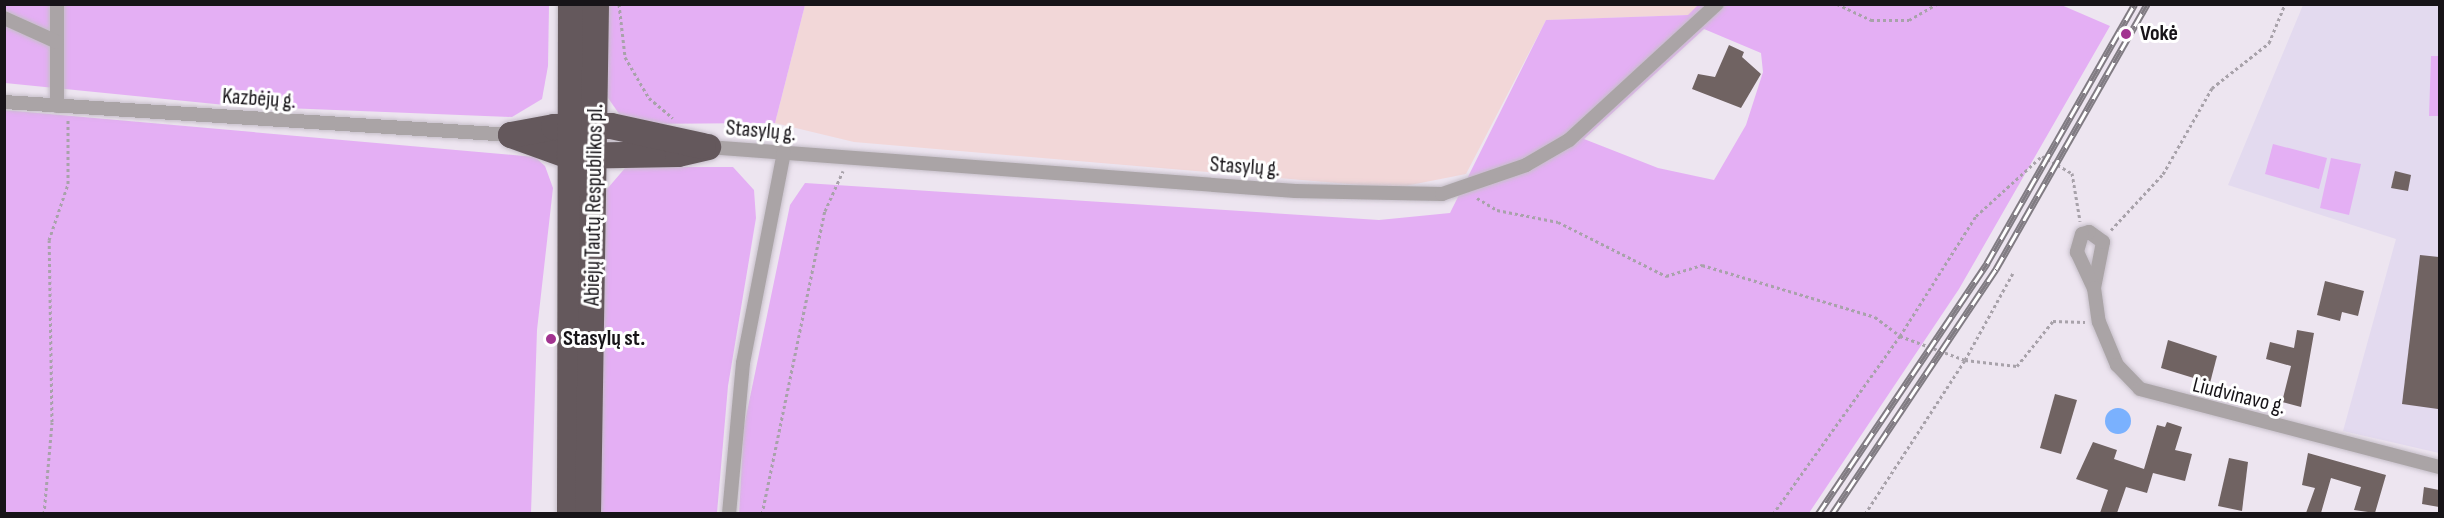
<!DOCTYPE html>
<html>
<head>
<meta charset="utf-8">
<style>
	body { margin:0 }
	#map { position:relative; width:2444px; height:518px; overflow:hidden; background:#ede5f0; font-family:"Sofia Sans Condensed",sans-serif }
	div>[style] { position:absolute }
	.industrial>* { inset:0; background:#f2d7d8 }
	.education>* { inset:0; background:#e3daef }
	.green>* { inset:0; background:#e4aff4 }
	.water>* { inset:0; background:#7ab1fe }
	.round { border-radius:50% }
	.building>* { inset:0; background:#706362 }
	.path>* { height:3px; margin-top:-1.5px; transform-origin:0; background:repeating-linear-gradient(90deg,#a8a2aa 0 3px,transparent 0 6px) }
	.roads { filter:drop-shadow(0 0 2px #c6bfc9) drop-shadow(0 0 2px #c6bfc9) }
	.street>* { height:14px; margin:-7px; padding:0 7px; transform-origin:7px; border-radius:7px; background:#aaa4a6 }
	.highway>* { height:26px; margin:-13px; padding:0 13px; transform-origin:13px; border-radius:13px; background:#64585c }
	.rail>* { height:7px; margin-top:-3.5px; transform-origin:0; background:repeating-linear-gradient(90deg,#fff 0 14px,#817c83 0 28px); box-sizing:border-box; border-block:2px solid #817c83 }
	.dots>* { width:16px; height:16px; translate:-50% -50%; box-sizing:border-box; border:3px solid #fff; border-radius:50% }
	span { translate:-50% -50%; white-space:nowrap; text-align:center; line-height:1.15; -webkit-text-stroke:6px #fff; paint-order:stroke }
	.poi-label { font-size:22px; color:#171418; font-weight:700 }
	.left { translate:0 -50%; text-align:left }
	.street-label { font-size:22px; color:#171418 }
	.frame { position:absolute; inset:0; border:6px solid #171418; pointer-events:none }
</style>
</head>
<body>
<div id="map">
	<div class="industrial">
		<div style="clip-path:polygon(805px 5px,1699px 5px,1689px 15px,1546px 20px,1466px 174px,1395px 188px,854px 142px,775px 123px)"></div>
	</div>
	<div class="education">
		<div style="clip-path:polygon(2303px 5px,2439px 5px,2439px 453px,2343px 431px,2396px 239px,2228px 185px)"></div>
	</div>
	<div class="green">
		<div style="clip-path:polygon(evenodd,1699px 4px,2059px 4px,2110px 26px,1959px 289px,1809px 513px,739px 514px,744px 426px,790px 205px,805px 183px,1379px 220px,1450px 213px,1546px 20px,1688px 15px,1699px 4px,1704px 29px,1761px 53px,1763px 72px,1746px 125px,1714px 180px,1658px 168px,1584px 139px,1704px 29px)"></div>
		<div style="clip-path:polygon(4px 5px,549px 5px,548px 66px,542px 99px,512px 117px,235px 106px,5px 83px)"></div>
		<div style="clip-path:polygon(605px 5px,805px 5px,775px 123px,641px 124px,622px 118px,606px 95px)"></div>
		<div style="clip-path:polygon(2431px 56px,2439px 56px,2439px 116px,2429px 116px)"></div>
		<div style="clip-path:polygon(4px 110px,535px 157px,545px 166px,553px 188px,537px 330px,531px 513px,5px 513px)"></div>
		<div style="clip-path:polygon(2273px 144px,2327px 158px,2319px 189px,2265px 174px)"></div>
		<div style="clip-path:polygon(2331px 158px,2361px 164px,2349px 215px,2320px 208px)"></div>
		<div style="clip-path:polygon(626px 167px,733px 167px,754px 190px,756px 218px,728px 386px,717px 513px,599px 514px,601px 196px)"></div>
	</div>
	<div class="water">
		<div class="round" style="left:2105px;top:408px;width:26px;height:26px"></div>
	</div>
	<div class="building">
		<div style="clip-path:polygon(1729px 45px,1744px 52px,1742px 57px,1761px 74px,1741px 108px,1692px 89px,1698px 74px,1715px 77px)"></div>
		<div style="clip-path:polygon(2395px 171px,2411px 175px,2408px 191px,2391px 188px)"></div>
		<div style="clip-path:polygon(2420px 255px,2439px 257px,2438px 409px,2402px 404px)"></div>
		<div style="clip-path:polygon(2325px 281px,2364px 291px,2358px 316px,2342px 312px,2340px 321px,2317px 315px)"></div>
		<div style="clip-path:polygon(2297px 330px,2314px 333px,2301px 407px,2282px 402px,2291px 366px,2266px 359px,2270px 342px,2294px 348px)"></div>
		<div style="clip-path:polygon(2168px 340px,2217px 356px,2210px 383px,2161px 368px)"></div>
		<div style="clip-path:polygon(2055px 394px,2077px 400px,2061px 454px,2040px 448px)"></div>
		<div style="clip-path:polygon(2167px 422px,2182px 427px,2175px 450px,2192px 454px,2185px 481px,2153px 473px,2147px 493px,2126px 487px,2117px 513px,2100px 513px,2108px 490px,2076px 479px,2093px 442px,2117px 450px,2114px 459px,2144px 469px,2157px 425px,2165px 427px)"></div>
		<div style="clip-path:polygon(2308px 453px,2386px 475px,2375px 513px,2354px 510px,2361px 487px,2331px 478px,2321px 513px,2306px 513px,2315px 488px,2302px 485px)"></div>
		<div style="clip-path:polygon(2229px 458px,2248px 462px,2242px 511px,2218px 506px)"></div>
		<div style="clip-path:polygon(2424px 487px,2439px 490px,2439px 507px,2422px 504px)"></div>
	</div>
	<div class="path">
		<div style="left:619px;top:4px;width:53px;rotate:83.5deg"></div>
		<div style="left:625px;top:57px;width:48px;rotate:59.7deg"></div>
		<div style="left:649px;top:98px;width:31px;rotate:40deg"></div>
		<div style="left:1837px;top:4px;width:38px;rotate:25deg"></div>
		<div style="left:1871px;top:20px;width:38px"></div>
		<div style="left:1909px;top:20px;width:32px;rotate:-30deg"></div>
		<div style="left:1477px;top:198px;width:23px;rotate:31deg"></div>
		<div style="left:1497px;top:210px;width:62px;rotate:11.1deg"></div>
		<div style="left:1558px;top:222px;width:121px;rotate:26.6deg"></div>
		<div style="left:1666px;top:276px;width:38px;rotate:-17deg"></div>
		<div style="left:1702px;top:265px;width:181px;rotate:16.7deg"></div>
		<div style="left:1875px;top:317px;width:31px;rotate:37deg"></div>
		<div style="left:1900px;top:336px;width:69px;rotate:20.3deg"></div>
		<div style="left:1965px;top:360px;width:52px;rotate:6.6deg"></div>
		<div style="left:2017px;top:366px;width:58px;rotate:-51.3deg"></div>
		<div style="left:2053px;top:321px;width:32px;rotate:2deg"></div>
		<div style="left:2111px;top:230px;width:76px;rotate:-47.1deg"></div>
		<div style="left:2163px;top:174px;width:99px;rotate:-60.3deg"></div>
		<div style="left:2212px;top:88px;width:73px;rotate:-38.3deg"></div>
		<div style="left:2269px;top:43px;width:42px;rotate:-67.7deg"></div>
		<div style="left:44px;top:514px;width:92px;rotate:-85deg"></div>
		<div style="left:52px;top:422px;width:182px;rotate:-90.9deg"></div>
		<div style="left:49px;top:240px;width:59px;rotate:-71.3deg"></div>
		<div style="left:68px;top:184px;width:64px;rotate:-90deg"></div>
		<div style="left:762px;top:514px;width:309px;rotate:-78.3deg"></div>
		<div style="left:825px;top:211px;width:44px;rotate:-65.8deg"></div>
		<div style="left:1773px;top:514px;width:219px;rotate:-54.5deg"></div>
		<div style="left:1900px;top:336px;width:142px;rotate:-57.7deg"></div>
		<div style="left:1976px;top:216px;width:89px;rotate:-42.3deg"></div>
		<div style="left:2042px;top:156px;width:34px;rotate:30deg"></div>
		<div style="left:2072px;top:173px;width:49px;rotate:80.5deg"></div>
		<div style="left:1865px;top:514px;width:184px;rotate:-57deg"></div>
		<div style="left:1965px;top:360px;width:99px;rotate:-61.1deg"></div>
	</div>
	<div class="roads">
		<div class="street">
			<div style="left:57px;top:4px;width:102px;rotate:90deg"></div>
			<div style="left:4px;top:18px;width:58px;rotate:24.4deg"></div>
			<div style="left:4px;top:102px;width:508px;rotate:3.72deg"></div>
			<div style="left:708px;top:147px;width:589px;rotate:4.29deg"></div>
			<div style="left:1295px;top:191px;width:147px;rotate:1.2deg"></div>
			<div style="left:1442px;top:194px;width:89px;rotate:-19deg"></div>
			<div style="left:1526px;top:165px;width:50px;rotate:-30.2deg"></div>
			<div style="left:1569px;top:140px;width:201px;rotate:-42.6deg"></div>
			<div style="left:2094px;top:288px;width:47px;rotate:-78.9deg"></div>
			<div style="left:2103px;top:242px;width:17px;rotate:-144deg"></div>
			<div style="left:2089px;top:232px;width:7px;rotate:164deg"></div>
			<div style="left:2082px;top:234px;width:19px;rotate:106deg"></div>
			<div style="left:2077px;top:252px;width:40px;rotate:65deg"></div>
			<div style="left:2094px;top:288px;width:34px;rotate:82deg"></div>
			<div style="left:2099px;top:322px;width:47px;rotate:67.3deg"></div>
			<div style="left:2117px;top:365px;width:33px;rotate:46deg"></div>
			<div style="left:2140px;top:389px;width:310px;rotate:14.6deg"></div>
			<div style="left:729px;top:514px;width:152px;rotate:-84.7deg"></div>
			<div style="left:743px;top:363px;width:214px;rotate:-79deg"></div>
		</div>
		<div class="highway">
			<div style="left:511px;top:135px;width:62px;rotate:19.9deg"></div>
			<div style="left:569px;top:156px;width:109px;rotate:-1.1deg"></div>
			<div style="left:678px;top:154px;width:31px;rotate:-13deg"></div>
			<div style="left:511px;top:135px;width:44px;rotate:-10.5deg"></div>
			<div style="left:554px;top:127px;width:57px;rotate:-1deg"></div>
			<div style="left:611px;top:126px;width:94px;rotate:12.3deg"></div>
			<div style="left:570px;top:514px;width:510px;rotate:-89.89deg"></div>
			<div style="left:588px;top:514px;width:510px;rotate:-89.1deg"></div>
		</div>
	</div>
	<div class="rail">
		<div style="left:1818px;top:514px;width:303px;rotate:-56deg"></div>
		<div style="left:1987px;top:263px;width:298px;rotate:-60.3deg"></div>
		<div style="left:1832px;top:514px;width:295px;rotate:-56.2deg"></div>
		<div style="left:1996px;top:269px;width:305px;rotate:-60.3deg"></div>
	</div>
	<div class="dots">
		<div style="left:2126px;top:34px;background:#a23390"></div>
		<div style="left:551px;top:339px;background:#a23390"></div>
	</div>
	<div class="poi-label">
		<span class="left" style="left:2140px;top:34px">Vokė</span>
		<span class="left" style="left:563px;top:339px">Stasylų st.</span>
	</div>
	<div class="street-label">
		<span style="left:259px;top:99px;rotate:4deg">Kazbėjų g.</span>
		<span style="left:761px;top:131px;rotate:5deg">Stasylų g.</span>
		<span style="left:1245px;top:167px;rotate:4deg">Stasylų g.</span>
		<span style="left:594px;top:205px;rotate:-89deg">Abiejų Tautų Respublikos pl.</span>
		<span style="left:2239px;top:396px;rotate:14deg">Liudvinavo g.</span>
	</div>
	<div class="frame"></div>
</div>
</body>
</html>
